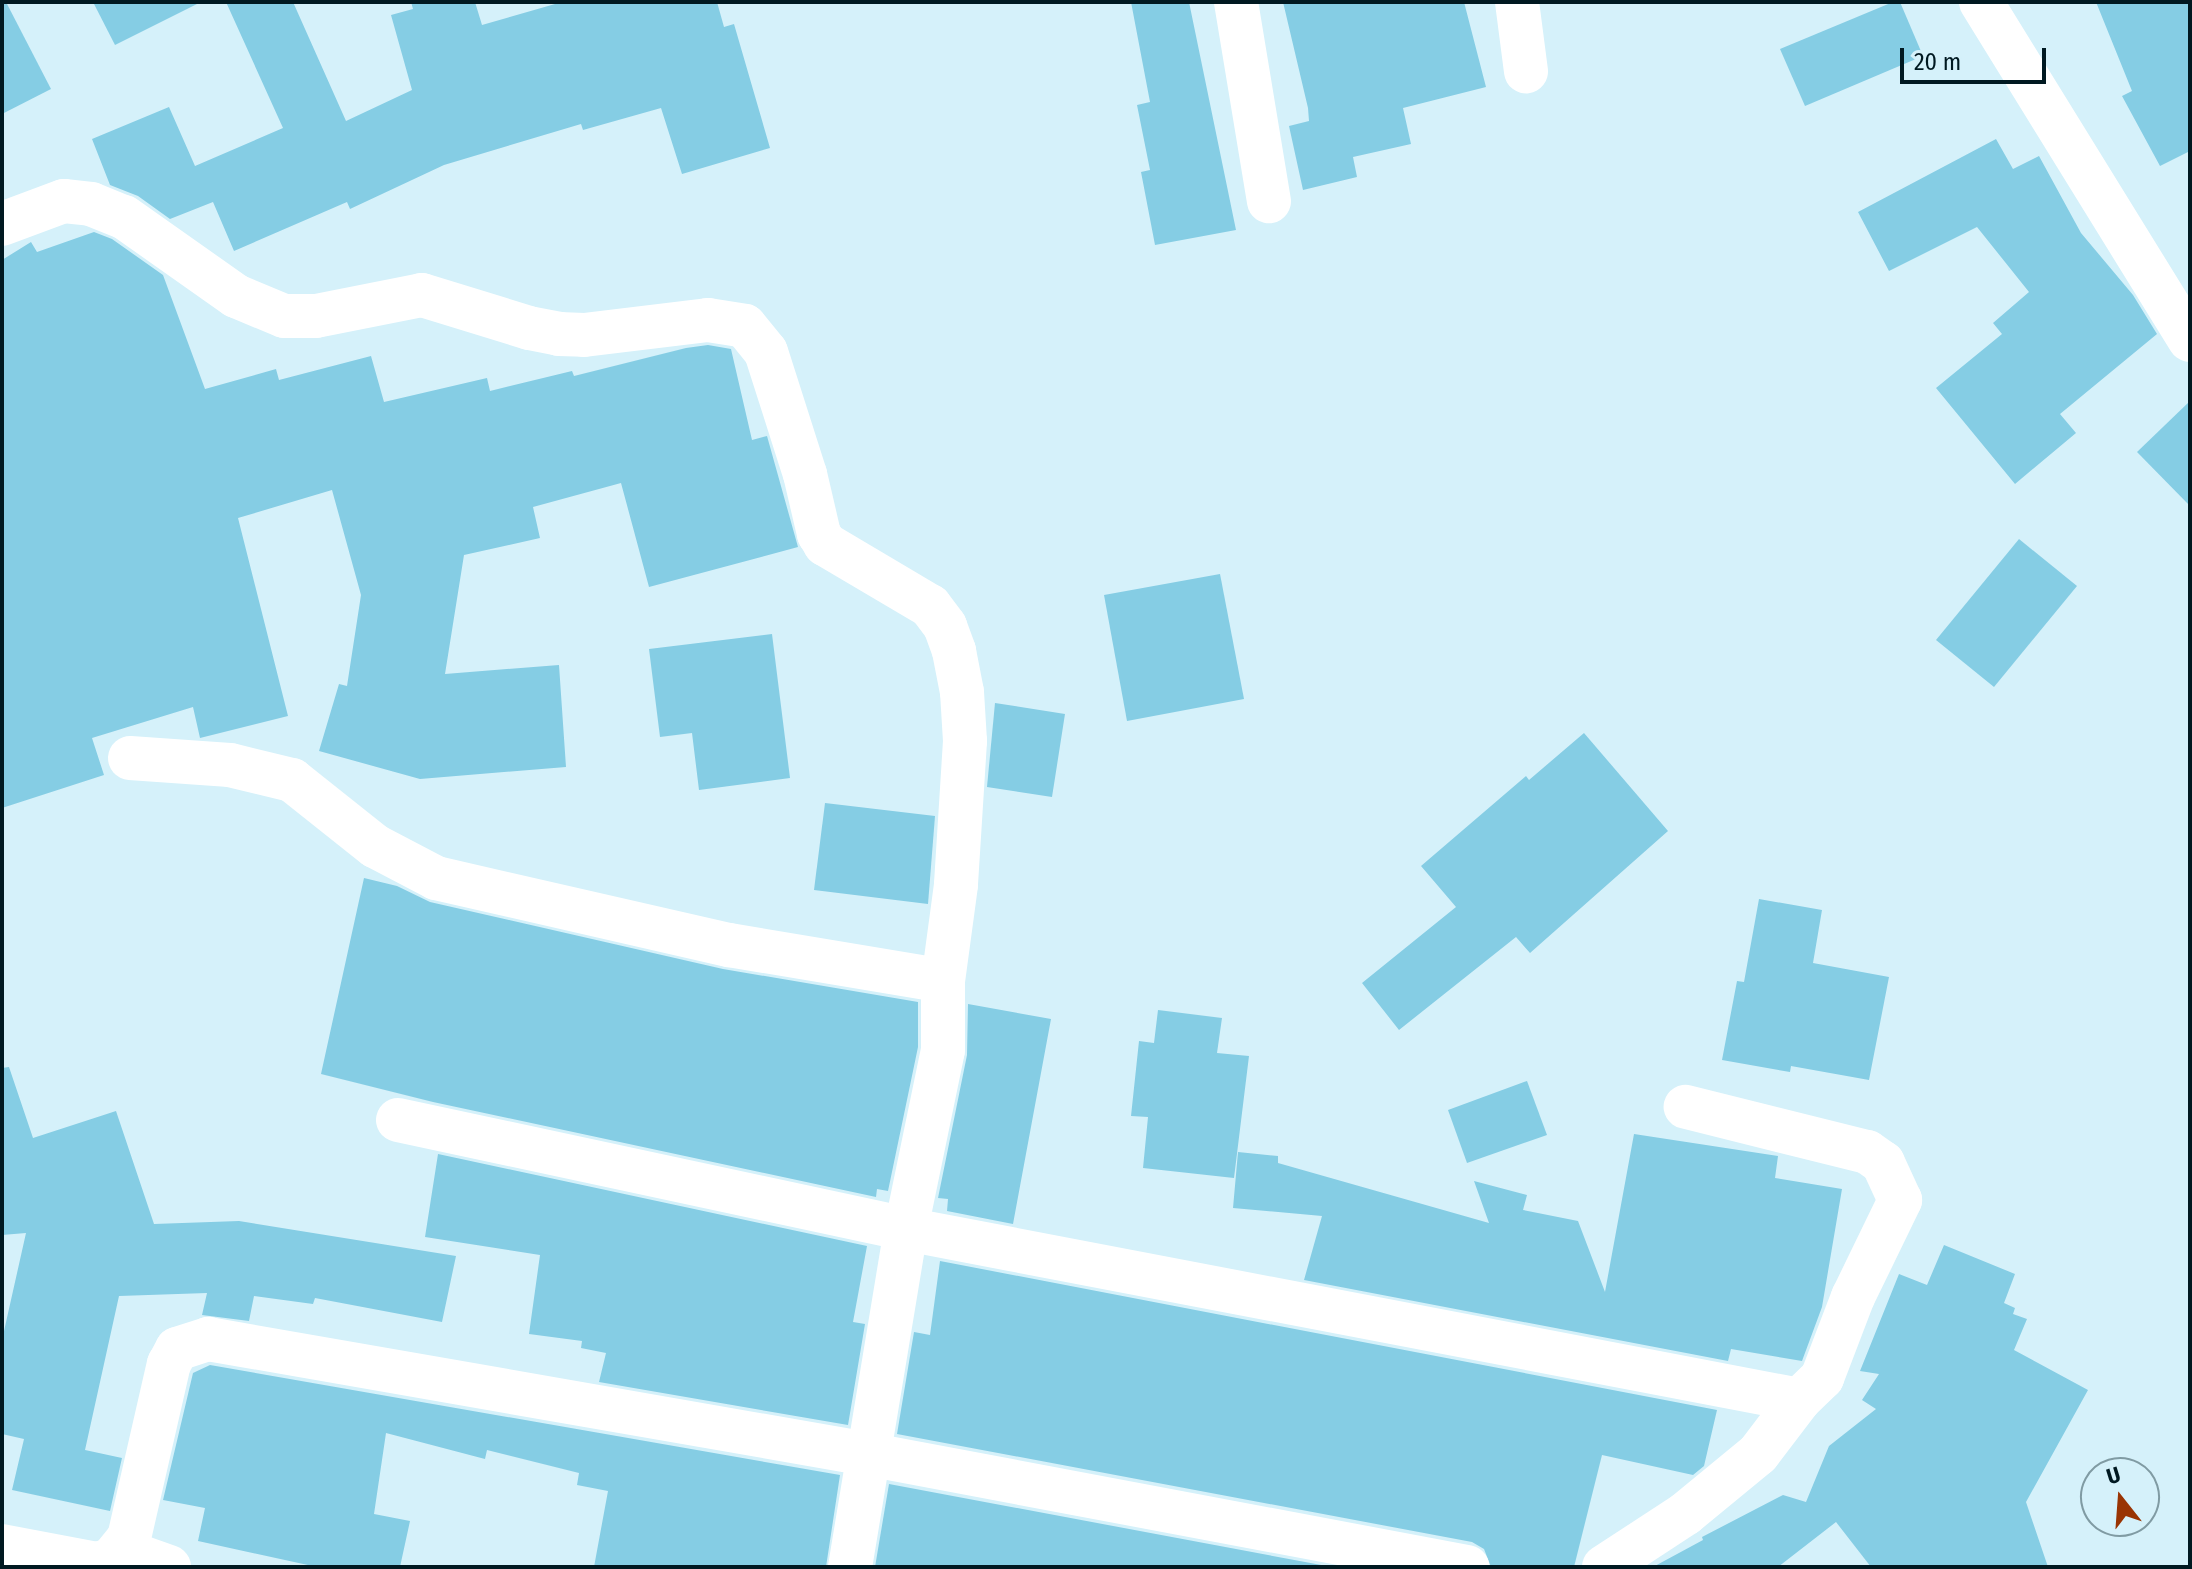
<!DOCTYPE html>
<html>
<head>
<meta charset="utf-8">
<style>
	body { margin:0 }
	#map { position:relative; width:2192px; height:1569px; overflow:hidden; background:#d5f1fa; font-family:"Fira Sans Condensed",sans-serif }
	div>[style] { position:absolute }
	.building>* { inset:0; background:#85cde4 }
	.minor>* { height:44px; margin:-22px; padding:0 22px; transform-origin:22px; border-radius:22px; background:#fff }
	span { translate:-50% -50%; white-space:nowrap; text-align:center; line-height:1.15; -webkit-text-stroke:8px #d5f1fa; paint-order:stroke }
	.frame { position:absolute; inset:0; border:4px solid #001921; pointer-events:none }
	.north { position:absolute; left:2080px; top:1457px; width:80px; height:80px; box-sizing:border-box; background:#d5f1fa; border:2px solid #809ba3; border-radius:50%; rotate:343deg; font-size:22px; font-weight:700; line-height:32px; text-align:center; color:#001921 }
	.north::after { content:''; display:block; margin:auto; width:28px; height:36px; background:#993403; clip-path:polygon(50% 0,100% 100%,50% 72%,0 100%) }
	.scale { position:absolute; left:1900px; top:48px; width:146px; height:36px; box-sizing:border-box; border:4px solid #001921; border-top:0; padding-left:10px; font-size:24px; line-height:28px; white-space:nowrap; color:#001921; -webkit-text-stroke:6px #d5f1fa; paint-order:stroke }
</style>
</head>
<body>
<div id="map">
	<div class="building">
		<div style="clip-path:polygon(2px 2px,6px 2px,51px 89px,2px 114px)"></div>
		<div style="clip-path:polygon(93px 2px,201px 2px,115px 45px)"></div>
		<div style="clip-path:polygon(226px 2px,293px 2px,346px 121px,412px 90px,391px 15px,413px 9px,411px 2px,475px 2px,482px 25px,562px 2px,717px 2px,724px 27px,734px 24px,770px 148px,682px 174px,661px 108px,583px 130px,581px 124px,444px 165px,350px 209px,347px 202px,234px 251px,213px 202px,170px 219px,138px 196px,110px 185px,92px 139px,169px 107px,195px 166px,283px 128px)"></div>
		<div style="clip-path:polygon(1131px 2px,1189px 2px,1236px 230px,1155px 245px,1141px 172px,1150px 170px,1137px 105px,1150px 102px)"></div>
		<div style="clip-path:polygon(1283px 2px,1464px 2px,1486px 87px,1403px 108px,1411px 144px,1353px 157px,1357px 177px,1303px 190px,1289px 126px,1309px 121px,1308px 108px)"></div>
		<div style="clip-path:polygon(1893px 2px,1900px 2px,1923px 56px,1805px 106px,1780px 49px)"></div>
		<div style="clip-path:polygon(2096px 2px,2190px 2px,2190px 151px,2160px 166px,2122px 96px,2132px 91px)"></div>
		<div style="clip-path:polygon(1996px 139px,2013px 169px,2039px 156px,2081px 233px,2133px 295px,2157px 334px,2060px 414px,2076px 433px,2015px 484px,1936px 388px,2002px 334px,1993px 323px,2029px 292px,1977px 227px,1889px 271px,1858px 212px)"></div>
		<div style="clip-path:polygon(94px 232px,112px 239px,163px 275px,205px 389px,276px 369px,279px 380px,371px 356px,384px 402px,487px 378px,490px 391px,572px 371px,574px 376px,686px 348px,708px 345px,731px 349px,752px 440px,767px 436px,798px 547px,649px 587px,621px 483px,533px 507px,540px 538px,464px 555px,445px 674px,559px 665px,566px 767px,420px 779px,319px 751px,339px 684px,347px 686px,361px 595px,332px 490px,238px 518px,288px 716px,200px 738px,193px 707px,92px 738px,104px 775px,2px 808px,2px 260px,31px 242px,37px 252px)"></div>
		<div style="clip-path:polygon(2190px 401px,2190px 506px,2137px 452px)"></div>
		<div style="clip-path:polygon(2019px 539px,2077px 586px,1994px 687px,1936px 640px)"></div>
		<div style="clip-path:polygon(1220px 574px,1244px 699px,1127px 721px,1104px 595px)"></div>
		<div style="clip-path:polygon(772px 634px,790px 778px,699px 790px,692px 733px,660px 737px,649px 649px)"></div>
		<div style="clip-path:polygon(995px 703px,1065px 714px,1052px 797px,987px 787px)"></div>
		<div style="clip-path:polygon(1584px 733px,1668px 831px,1530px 953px,1516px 937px,1399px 1030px,1362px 983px,1456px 907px,1421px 866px,1526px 776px,1529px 780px)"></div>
		<div style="clip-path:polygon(825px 803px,935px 816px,928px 904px,814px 890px)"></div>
		<div style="clip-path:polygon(364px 878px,397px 886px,430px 902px,723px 969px,918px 1002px,918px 1047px,888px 1191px,877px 1189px,876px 1197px,433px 1102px,321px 1074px)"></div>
		<div style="clip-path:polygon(1759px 899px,1822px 910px,1813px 963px,1889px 977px,1869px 1080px,1791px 1066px,1790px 1072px,1722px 1060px,1737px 981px,1744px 982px)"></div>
		<div style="clip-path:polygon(968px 1004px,1051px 1019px,1013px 1224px,947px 1211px,948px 1199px,938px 1198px,967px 1055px)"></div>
		<div style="clip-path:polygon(1158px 1010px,1222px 1018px,1217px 1053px,1249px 1056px,1234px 1178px,1143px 1168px,1148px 1117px,1131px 1116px,1139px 1041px,1154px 1043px)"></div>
		<div style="clip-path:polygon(9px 1067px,33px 1138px,116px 1111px,154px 1224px,239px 1221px,456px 1256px,442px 1322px,315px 1298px,313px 1304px,254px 1296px,249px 1321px,202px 1315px,207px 1293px,119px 1296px,85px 1450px,122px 1458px,110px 1511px,12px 1490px,24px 1439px,2px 1434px,2px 1340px,26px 1233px,2px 1235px,2px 1068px)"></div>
		<div style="clip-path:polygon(1527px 1081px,1547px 1135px,1467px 1163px,1448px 1110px)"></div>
		<div style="clip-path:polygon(1634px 1134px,1778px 1156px,1775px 1178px,1842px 1189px,1822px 1307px,1802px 1361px,1731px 1349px,1728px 1361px,1304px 1280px,1322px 1216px,1233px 1208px,1238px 1152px,1278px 1156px,1278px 1163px,1489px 1223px,1474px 1181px,1527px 1195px,1523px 1210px,1578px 1221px,1605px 1292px)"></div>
		<div style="clip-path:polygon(438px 1154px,867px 1246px,853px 1322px,865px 1324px,848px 1425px,599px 1382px,606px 1353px,581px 1348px,582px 1341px,529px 1334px,540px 1255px,425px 1237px)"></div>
		<div style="clip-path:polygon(1944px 1245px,2015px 1274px,2004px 1303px,2015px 1308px,2013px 1314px,2027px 1319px,2014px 1350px,2088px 1390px,2026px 1502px,2048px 1567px,1871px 1567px,1836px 1522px,1778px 1567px,1653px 1567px,1703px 1540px,1702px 1537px,1783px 1495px,1806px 1502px,1829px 1446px,1876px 1409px,1862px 1400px,1879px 1374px,1860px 1371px,1899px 1274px,1927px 1285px)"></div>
		<div style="clip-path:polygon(940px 1261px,1717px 1410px,1704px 1466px,1693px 1475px,1602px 1455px,1574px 1567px,1491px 1567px,1484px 1549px,1472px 1542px,897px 1434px,914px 1332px,930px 1335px)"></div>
		<div style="clip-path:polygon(210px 1365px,840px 1475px,826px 1567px,594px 1567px,608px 1491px,577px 1485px,579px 1473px,487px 1450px,485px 1459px,386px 1433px,374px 1514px,410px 1521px,400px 1567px,317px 1567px,198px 1541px,205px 1508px,163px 1500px,193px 1373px)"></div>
		<div style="clip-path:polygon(889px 1484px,1332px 1567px,875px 1567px)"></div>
	</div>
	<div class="minor">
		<div style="left:1236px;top:2px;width:202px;rotate:80.6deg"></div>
		<div style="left:1517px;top:2px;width:70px;rotate:82.6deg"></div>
		<div style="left:1981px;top:2px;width:397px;rotate:58.3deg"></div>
		<div style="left:2px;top:224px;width:66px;rotate:-20.4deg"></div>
		<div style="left:64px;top:201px;width:27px;rotate:6deg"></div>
		<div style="left:91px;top:204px;width:35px;rotate:22deg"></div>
		<div style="left:124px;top:217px;width:137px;rotate:35.2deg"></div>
		<div style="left:236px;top:296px;width:52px;rotate:22.6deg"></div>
		<div style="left:284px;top:316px;width:32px"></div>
		<div style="left:316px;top:316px;width:108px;rotate:-11.2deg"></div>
		<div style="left:422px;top:295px;width:112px;rotate:17.1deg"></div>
		<div style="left:529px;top:328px;width:31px;rotate:11deg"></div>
		<div style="left:559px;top:334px;width:25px;rotate:2deg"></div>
		<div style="left:584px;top:335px;width:125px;rotate:-6.9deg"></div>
		<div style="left:708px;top:320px;width:37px;rotate:9deg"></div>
		<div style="left:745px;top:326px;width:33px;rotate:51deg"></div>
		<div style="left:766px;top:352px;width:128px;rotate:72.3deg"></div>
		<div style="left:805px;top:474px;width:62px;rotate:76.9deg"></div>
		<div style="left:819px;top:534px;width:12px;rotate:59deg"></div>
		<div style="left:825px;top:544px;width:122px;rotate:30.6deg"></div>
		<div style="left:930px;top:606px;width:25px;rotate:53deg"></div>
		<div style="left:945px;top:626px;width:27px;rotate:70deg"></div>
		<div style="left:954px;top:651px;width:42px;rotate:79deg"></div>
		<div style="left:962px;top:692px;width:49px;rotate:86.5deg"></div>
		<div style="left:965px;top:741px;width:144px;rotate:93.6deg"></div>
		<div style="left:956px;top:885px;width:97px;rotate:97.7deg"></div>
		<div style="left:943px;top:981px;width:69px;rotate:90deg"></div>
		<div style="left:943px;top:1050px;width:183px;rotate:101.7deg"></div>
		<div style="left:906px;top:1229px;width:343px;rotate:99.4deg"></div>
		<div style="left:130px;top:758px;width:100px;rotate:4deg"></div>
		<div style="left:230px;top:765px;width:64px;rotate:13.6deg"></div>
		<div style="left:292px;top:780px;width:106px;rotate:38.5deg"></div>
		<div style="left:375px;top:846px;width:69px;rotate:27.7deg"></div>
		<div style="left:436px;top:878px;width:301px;rotate:12.9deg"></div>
		<div style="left:729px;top:945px;width:217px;rotate:9.5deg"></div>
		<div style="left:398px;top:1120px;width:520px;rotate:12.11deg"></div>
		<div style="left:906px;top:1229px;width:909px;rotate:10.84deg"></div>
		<div style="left:2px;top:1546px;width:97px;rotate:10.7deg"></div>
		<div style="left:97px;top:1564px;width:15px;rotate:-16deg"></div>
		<div style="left:111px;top:1560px;width:28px;rotate:-51deg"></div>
		<div style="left:129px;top:1538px;width:179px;rotate:-77.1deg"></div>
		<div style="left:169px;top:1364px;width:17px;rotate:-62deg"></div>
		<div style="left:177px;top:1349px;width:33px;rotate:-18deg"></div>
		<div style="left:208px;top:1339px;width:669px;rotate:9.9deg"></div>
		<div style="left:867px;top:1454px;width:611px;rotate:10.67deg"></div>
		<div style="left:121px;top:1550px;width:51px;rotate:19.5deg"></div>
		<div style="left:1604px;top:1567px;width:97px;rotate:-33.2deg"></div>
		<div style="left:1685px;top:1514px;width:94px;rotate:-39.4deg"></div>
		<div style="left:1758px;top:1454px;width:68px;rotate:-52.8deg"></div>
		<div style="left:1799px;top:1400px;width:32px;rotate:-44deg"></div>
		<div style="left:1822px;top:1378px;width:87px;rotate:-69.1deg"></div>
		<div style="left:1853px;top:1297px;width:108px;rotate:-64.1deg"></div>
		<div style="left:1900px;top:1200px;width:41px;rotate:-114.7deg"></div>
		<div style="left:1883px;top:1163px;width:19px;rotate:-145deg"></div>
		<div style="left:1867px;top:1152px;width:187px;rotate:-166deg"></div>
	</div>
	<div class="frame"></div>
	<div class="north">U</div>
	<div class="scale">20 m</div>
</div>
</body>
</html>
